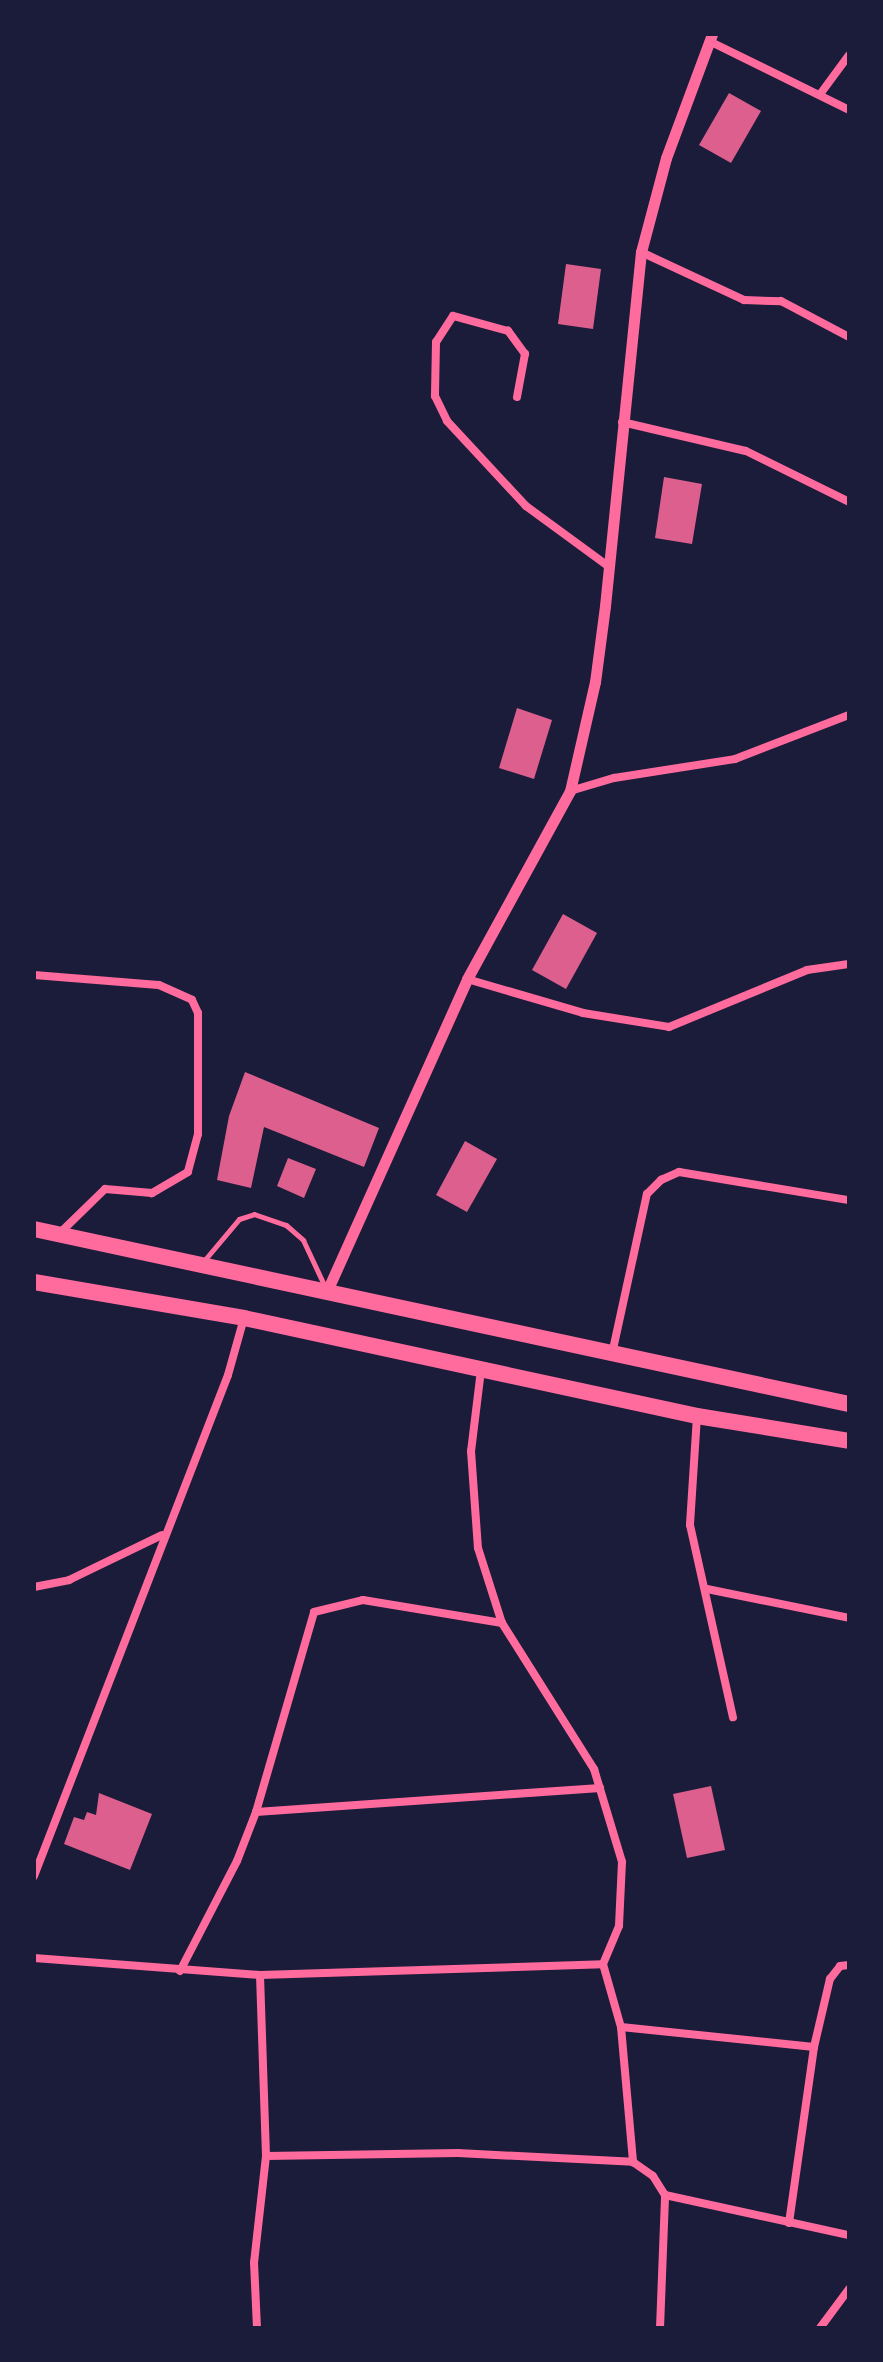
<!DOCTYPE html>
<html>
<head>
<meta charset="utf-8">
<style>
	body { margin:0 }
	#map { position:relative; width:883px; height:2362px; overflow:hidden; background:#1b1b3a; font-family:Karla,sans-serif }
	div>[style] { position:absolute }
	.building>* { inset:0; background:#dd5f8e }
	.service>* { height:5px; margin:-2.5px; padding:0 2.5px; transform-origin:2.5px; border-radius:2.5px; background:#ff6b9d }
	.minor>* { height:8px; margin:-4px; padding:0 4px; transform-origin:4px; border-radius:4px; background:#ff6b9d }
	.tertiary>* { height:11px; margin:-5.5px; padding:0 5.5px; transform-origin:5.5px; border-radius:5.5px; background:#ff6b9d }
	.trunk>* { height:16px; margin:-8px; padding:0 8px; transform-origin:8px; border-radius:8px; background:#ff6b9d }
	span { translate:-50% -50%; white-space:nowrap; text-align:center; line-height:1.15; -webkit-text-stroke:8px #1b1b3a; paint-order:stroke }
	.frame { position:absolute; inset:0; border:36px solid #1b1b3a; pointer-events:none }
</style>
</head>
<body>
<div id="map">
	<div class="building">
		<div style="clip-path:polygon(729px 93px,761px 111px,731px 163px,699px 145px)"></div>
		<div style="clip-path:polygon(566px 264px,601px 269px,593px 329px,558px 324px)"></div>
		<div style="clip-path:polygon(664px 477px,702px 484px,692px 544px,655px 538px)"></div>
		<div style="clip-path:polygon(517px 708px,552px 720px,534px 779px,499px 768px)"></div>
		<div style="clip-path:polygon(563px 914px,597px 933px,566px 989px,532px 970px)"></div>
		<div style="clip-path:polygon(245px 1072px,379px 1128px,364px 1167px,264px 1127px,251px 1188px,217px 1180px,229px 1116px)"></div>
		<div style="clip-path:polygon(465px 1141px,497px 1159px,467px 1212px,436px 1195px)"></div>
		<div style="clip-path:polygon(288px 1158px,316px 1169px,304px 1198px,277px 1186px)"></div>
		<div style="clip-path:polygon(711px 1786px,725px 1850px,687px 1858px,673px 1794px)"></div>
		<div style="clip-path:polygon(99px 1793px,152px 1814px,130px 1870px,64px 1844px,74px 1817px,84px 1820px,87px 1812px,96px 1815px)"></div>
	</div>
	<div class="service">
		<div style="left:202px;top:1263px;width:57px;rotate:-49.9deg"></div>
		<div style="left:239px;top:1219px;width:16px;rotate:-18deg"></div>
		<div style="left:254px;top:1214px;width:34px;rotate:19deg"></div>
		<div style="left:286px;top:1225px;width:23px;rotate:41deg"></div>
		<div style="left:303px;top:1240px;width:52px;rotate:64.9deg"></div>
	</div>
	<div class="minor">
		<div style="left:709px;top:41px;width:156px;rotate:26.2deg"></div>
		<div style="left:821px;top:93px;width:47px;rotate:-53.6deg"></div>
		<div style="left:641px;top:252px;width:114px;rotate:25deg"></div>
		<div style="left:744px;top:300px;width:37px;rotate:2deg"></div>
		<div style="left:781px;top:301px;width:77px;rotate:27.9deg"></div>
		<div style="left:517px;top:397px;width:44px;rotate:-79.5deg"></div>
		<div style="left:525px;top:354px;width:29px;rotate:-126deg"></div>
		<div style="left:508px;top:331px;width:57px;rotate:-164.7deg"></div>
		<div style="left:453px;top:316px;width:31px;rotate:123deg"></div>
		<div style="left:436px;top:342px;width:54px;rotate:91.1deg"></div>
		<div style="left:435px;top:396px;width:28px;rotate:64deg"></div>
		<div style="left:447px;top:421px;width:116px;rotate:47.1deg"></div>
		<div style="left:526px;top:506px;width:102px;rotate:36.2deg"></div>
		<div style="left:622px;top:422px;width:127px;rotate:13.2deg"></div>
		<div style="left:746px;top:451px;width:115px;rotate:26.3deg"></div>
		<div style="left:570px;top:791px;width:46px;rotate:-16.5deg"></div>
		<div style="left:614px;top:778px;width:122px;rotate:-8.9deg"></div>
		<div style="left:735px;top:759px;width:122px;rotate:-21.1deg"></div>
		<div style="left:34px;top:975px;width:125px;rotate:4.6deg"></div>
		<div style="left:159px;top:985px;width:36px;rotate:24deg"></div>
		<div style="left:192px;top:1000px;width:14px;rotate:65deg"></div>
		<div style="left:198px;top:1013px;width:121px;rotate:90deg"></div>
		<div style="left:198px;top:1134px;width:39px;rotate:105deg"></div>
		<div style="left:188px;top:1172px;width:42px;rotate:149.7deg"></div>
		<div style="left:152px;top:1193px;width:47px;rotate:-175.1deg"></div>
		<div style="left:105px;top:1189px;width:60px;rotate:135.7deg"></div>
		<div style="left:467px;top:979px;width:121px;rotate:16.3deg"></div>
		<div style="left:583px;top:1013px;width:87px;rotate:9.2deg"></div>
		<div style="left:669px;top:1027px;width:149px;rotate:-22.4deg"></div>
		<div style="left:807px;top:970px;width:42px;rotate:-8.1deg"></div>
		<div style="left:612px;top:1354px;width:164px;rotate:-77.7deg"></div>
		<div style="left:647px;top:1194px;width:20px;rotate:-45deg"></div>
		<div style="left:661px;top:1180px;width:20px;rotate:-24deg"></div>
		<div style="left:679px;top:1172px;width:172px;rotate:9.4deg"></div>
		<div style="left:481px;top:1370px;width:82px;rotate:97deg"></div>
		<div style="left:471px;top:1451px;width:97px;rotate:85.9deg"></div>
		<div style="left:478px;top:1548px;width:79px;rotate:72.3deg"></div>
		<div style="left:502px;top:1623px;width:173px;rotate:57.8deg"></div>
		<div style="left:594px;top:1769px;width:97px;rotate:73.2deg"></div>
		<div style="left:622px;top:1862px;width:64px;rotate:92.7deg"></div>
		<div style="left:619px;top:1926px;width:41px;rotate:112.8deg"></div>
		<div style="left:603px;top:1964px;width:66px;rotate:74.1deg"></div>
		<div style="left:621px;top:2027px;width:136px;rotate:84.9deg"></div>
		<div style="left:697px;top:1416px;width:109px;rotate:93.7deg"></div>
		<div style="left:690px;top:1525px;width:197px;rotate:77.4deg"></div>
		<div style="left:34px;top:1587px;width:36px;rotate:-11deg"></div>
		<div style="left:69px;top:1580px;width:103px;rotate:-25.8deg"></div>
		<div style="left:707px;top:1589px;width:145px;rotate:11.5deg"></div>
		<div style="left:256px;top:1812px;width:345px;rotate:-4deg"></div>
		<div style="left:34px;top:1876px;width:537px;rotate:-68.83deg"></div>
		<div style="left:228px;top:1375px;width:59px;rotate:-74.3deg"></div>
		<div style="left:34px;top:1958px;width:227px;rotate:4.3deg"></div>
		<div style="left:260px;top:1975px;width:343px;rotate:-1.8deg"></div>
		<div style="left:180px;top:1971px;width:124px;rotate:-62.6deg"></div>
		<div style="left:237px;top:1861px;width:53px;rotate:-68.8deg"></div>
		<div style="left:256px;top:1812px;width:208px;rotate:-73.8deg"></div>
		<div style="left:314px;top:1612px;width:50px;rotate:-13.8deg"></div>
		<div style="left:363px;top:1600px;width:141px;rotate:9.4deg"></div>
		<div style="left:621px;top:2027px;width:194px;rotate:5.9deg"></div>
		<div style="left:266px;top:2156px;width:192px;rotate:-0.9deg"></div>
		<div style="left:458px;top:2153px;width:175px;rotate:2.9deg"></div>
		<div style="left:633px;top:2162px;width:24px;rotate:35deg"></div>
		<div style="left:653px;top:2176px;width:22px;rotate:58deg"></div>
		<div style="left:665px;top:2195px;width:188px;rotate:12.3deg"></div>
		<div style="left:789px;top:2223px;width:178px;rotate:-81.9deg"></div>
		<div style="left:814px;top:2047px;width:70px;rotate:-76.8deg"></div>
		<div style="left:830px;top:1979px;width:16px;rotate:-52deg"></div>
		<div style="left:840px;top:1966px;width:9px;rotate:-6deg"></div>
		<div style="left:257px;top:2328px;width:65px;rotate:-92.6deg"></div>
		<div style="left:254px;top:2263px;width:108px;rotate:-83.6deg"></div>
		<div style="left:266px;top:2156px;width:181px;rotate:-91.9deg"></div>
		<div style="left:660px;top:2328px;width:133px;rotate:-87.8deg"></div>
		<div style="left:820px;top:2328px;width:49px;rotate:-53.4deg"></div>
	</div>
	<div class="tertiary">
		<div style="left:327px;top:1291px;width:342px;rotate:-65.8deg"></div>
		<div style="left:467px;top:979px;width:214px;rotate:-61.3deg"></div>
		<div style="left:570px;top:791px;width:112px;rotate:-77.1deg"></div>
		<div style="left:595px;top:682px;width:77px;rotate:-82.5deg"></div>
		<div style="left:605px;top:606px;width:356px;rotate:-84.2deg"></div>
		<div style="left:641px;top:252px;width:97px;rotate:-75.1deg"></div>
		<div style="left:666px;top:158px;width:132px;rotate:-69.6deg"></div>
	</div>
	<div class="trunk">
		<div style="left:34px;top:1229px;width:834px;rotate:12.12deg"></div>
		<div style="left:34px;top:1282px;width:213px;rotate:9.7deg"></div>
		<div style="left:244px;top:1318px;width:463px;rotate:12.2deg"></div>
		<div style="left:697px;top:1416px;width:154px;rotate:9.3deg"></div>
	</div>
	<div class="frame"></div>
</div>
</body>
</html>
